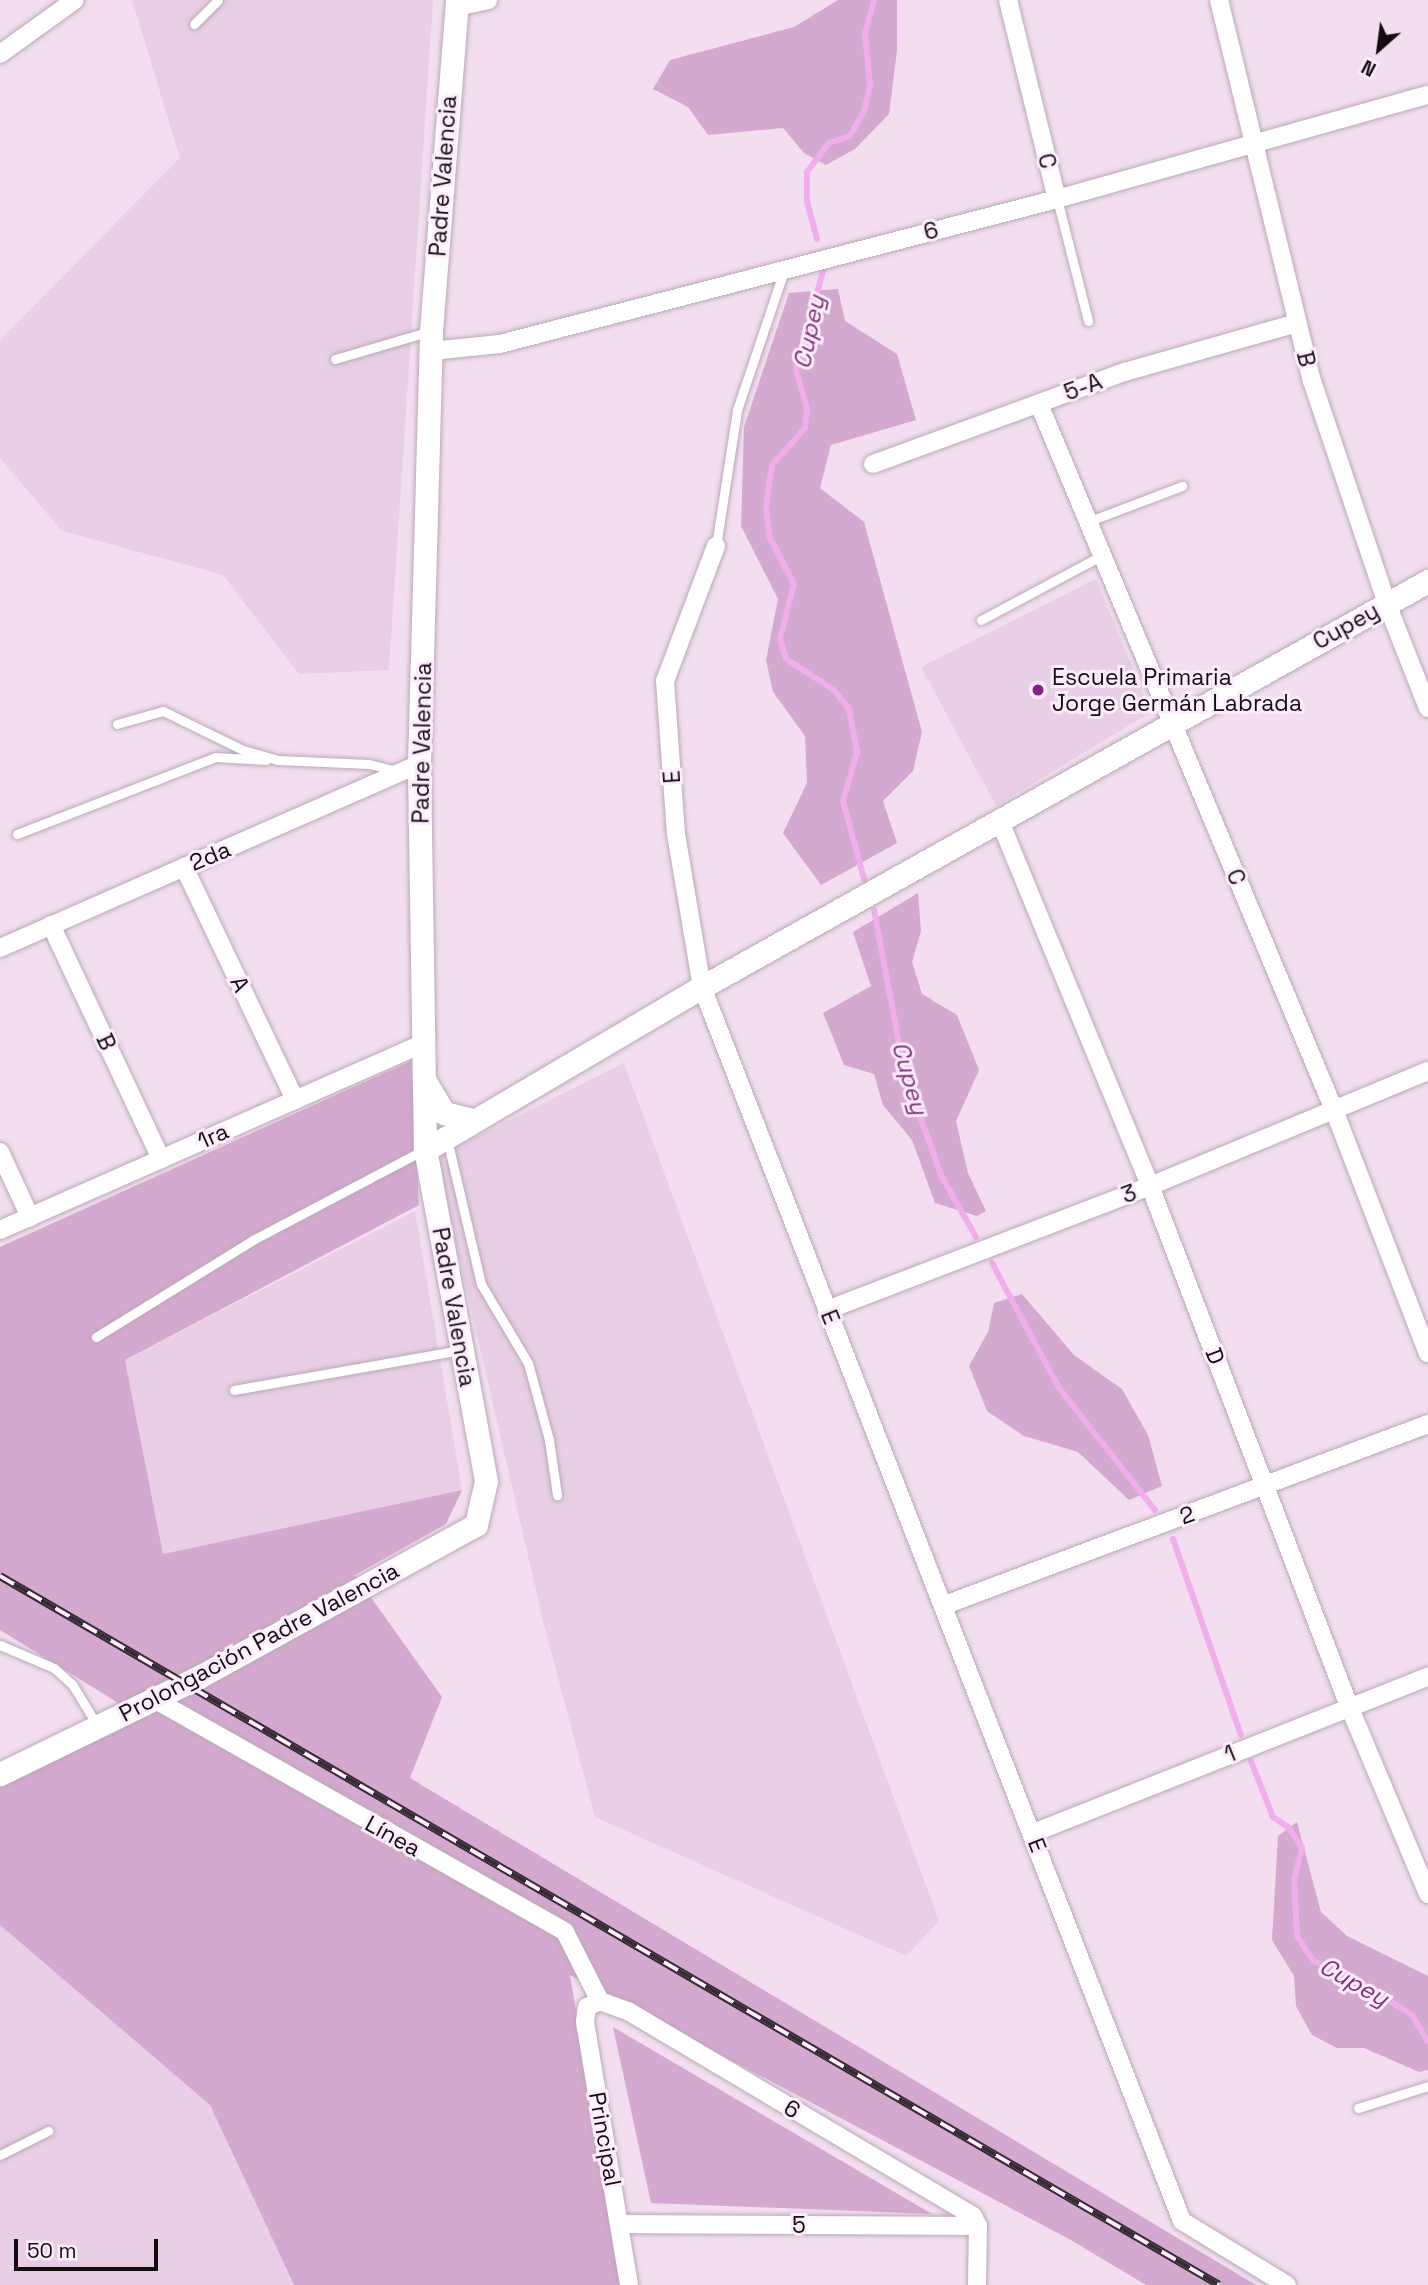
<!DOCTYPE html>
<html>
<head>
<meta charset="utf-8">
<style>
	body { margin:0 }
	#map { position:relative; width:1428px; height:2285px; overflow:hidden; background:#f2deef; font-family:"Space Grotesk",sans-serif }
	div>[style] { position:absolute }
	.built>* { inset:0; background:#e9cfe6 }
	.green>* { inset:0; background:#d4a9cf }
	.stream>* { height:6px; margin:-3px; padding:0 3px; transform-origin:3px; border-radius:3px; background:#f1aeea }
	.roads { filter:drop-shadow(0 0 2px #baa7b8) drop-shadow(0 0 2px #baa7b8) }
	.service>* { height:9px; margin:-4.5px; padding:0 4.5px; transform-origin:4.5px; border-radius:4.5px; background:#fff }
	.minor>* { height:18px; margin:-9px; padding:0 9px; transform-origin:9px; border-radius:9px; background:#fff }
	.tertiary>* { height:23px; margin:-11.5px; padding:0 11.5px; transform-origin:11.5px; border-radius:11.5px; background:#fff }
	.rail>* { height:8px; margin-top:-4px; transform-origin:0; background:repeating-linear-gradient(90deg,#fdecfb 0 16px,#342c33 0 32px); box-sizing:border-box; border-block:2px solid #342c33 }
	.dots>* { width:19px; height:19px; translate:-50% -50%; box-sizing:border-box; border:4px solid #fdecfb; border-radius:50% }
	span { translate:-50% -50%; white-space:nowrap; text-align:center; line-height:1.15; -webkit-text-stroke:6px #fdecfb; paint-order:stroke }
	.street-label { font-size:23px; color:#130d12 }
	.poi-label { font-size:23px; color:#130d12 }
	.left { translate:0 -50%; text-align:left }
	.water-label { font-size:24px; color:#80337b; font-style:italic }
	.north { position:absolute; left:1344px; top:14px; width:70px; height:70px; -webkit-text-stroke:5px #fdecfb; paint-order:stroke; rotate:208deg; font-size:19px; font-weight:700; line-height:28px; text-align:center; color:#130d12 }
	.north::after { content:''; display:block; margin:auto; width:24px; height:32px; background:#130d12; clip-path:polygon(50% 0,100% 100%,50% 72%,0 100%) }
	.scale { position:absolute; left:14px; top:2239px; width:144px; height:32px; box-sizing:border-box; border:4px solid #130d12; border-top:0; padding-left:9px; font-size:21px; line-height:24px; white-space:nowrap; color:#130d12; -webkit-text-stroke:5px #fdecfb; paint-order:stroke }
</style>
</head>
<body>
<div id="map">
	<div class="built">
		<div style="clip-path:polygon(132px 0,433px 0,389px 670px,299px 674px,223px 575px,62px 531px,0 458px,0 340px,180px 158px)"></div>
		<div style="clip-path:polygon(1096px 579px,1151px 712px,996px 806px,921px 667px)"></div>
		<div style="clip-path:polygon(624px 1063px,939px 1921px,906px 1956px,595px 1817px,543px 1621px,436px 1157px)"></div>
		<div style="clip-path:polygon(415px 1211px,462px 1490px,163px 1554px,125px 1360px)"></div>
		<div style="clip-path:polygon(0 1925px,210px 2105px,294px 2285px,0 2285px)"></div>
	</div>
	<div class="green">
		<div style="clip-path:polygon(838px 0,897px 0,897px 50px,889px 114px,855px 149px,826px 165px,804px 153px,783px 128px,708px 135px,688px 107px,653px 89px,670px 60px,794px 27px)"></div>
		<div style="clip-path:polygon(838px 289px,845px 321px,897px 354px,916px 420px,831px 445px,820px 488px,864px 522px,922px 732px,913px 771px,883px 801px,897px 843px,821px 885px,783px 833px,807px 783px,805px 736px,773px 692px,766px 660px,778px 599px,741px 526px,744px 427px,789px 293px)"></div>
		<div style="clip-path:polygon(918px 893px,921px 931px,912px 962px,922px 994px,957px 1015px,979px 1070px,956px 1121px,968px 1173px,986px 1211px,977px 1216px,935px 1203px,912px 1140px,883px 1105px,874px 1074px,844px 1065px,823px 1013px,871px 986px,853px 932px)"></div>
		<div style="clip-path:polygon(411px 1061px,419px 1205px,125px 1360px,163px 1554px,462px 1490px,446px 1524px,355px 1575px,442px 1697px,410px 1778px,1256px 2285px,1146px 2285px,1069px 2239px,570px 1975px,622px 2285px,294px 2285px,210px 2105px,0 1925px,0 1768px,120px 1704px,0 1630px,0 1247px)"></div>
		<div style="clip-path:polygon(1022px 1294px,1074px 1355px,1122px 1389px,1148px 1435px,1162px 1486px,1129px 1500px,1078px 1452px,1024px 1436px,987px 1411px,969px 1366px,988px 1332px,994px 1303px)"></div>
		<div style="clip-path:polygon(1297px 1822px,1321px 1912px,1347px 1936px,1428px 1976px,1428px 2070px,1419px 2072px,1364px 2048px,1337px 2048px,1312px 2035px,1296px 2006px,1294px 1976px,1272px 1940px,1278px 1836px)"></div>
		<div style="clip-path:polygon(613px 2027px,932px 2214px,651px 2203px)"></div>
	</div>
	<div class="stream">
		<div style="left:817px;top:239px;width:38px;rotate:-105deg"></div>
		<div style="left:807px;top:202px;width:30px;rotate:-90deg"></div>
		<div style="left:807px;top:172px;width:36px;rotate:-53deg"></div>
		<div style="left:829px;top:143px;width:22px;rotate:-18deg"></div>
		<div style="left:850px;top:136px;width:28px;rotate:-60deg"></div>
		<div style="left:864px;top:112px;width:28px;rotate:-77deg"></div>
		<div style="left:870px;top:85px;width:51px;rotate:-95.6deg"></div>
		<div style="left:865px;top:34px;width:35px;rotate:-75deg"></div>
		<div style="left:823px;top:271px;width:103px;rotate:105.3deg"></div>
		<div style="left:796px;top:370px;width:41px;rotate:74.2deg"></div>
		<div style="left:807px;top:409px;width:19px;rotate:96deg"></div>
		<div style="left:805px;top:428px;width:50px;rotate:131.7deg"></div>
		<div style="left:772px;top:465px;width:41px;rotate:98.3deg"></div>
		<div style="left:766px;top:506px;width:30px;rotate:84deg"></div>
		<div style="left:769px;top:536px;width:54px;rotate:62.5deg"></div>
		<div style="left:794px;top:584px;width:57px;rotate:104.3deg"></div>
		<div style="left:780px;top:639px;width:21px;rotate:73deg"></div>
		<div style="left:786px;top:659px;width:56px;rotate:32.6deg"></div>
		<div style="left:833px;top:689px;width:26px;rotate:51deg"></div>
		<div style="left:849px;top:709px;width:44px;rotate:79.5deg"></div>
		<div style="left:857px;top:752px;width:51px;rotate:105.9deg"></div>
		<div style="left:843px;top:801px;width:81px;rotate:74.9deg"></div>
		<div style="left:874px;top:910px;width:164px;rotate:79.4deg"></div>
		<div style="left:904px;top:1071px;width:110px;rotate:70.4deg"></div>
		<div style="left:941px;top:1175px;width:71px;rotate:60.6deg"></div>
		<div style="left:992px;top:1263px;width:142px;rotate:61.8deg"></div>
		<div style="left:1059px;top:1388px;width:155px;rotate:51.8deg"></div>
		<div style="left:1173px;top:1539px;width:207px;rotate:70.9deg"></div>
		<div style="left:1251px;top:1761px;width:60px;rotate:68.6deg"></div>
		<div style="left:1273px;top:1817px;width:18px;rotate:34deg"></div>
		<div style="left:1288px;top:1827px;width:25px;rotate:56deg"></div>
		<div style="left:1302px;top:1848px;width:32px;rotate:104deg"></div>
		<div style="left:1294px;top:1879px;width:57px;rotate:87deg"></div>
		<div style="left:1297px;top:1936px;width:30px;rotate:57deg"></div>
		<div style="left:1313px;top:1961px;width:34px;rotate:21deg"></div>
		<div style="left:1345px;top:1973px;width:79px;rotate:32.1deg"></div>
		<div style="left:1412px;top:2015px;width:31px;rotate:59deg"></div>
	</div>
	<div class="roads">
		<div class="service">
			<div style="left:194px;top:24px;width:34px;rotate:-45deg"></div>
			<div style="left:1057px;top:199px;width:126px;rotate:75.7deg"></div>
			<div style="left:335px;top:359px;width:100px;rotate:-16.3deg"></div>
			<div style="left:1087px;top:522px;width:102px;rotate:-20.8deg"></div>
			<div style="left:716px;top:546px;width:138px;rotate:-81.2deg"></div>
			<div style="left:737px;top:410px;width:148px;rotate:-71.4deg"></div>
			<div style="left:981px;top:620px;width:136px;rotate:-28.1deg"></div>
			<div style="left:117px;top:724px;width:48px;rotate:-15.8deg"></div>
			<div style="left:163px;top:711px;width:89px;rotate:26deg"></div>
			<div style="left:243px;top:750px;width:36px;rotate:16deg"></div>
			<div style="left:278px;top:760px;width:91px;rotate:2.5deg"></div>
			<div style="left:369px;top:764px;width:30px;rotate:14deg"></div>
			<div style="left:17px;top:834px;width:213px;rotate:-21.2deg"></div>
			<div style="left:216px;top:757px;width:50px;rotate:3.4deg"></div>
			<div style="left:447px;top:1139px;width:149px;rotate:76.8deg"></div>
			<div style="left:481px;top:1284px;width:92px;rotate:59.3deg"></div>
			<div style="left:528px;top:1363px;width:80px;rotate:74.7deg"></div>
			<div style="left:549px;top:1440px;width:56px;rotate:81.7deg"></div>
			<div style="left:96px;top:1337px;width:185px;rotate:-31.7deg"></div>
			<div style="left:253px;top:1240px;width:191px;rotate:-27.8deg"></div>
			<div style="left:234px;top:1390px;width:230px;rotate:-10deg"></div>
			<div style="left:0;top:1645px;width:59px;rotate:23.1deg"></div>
			<div style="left:54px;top:1668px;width:24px;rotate:42deg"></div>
			<div style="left:72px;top:1684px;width:48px;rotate:58.6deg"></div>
			<div style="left:1358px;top:2108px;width:73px;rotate:-17.4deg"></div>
			<div style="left:0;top:2155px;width:54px;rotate:-26.6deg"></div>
		</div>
		<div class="minor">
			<div style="left:1008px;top:0;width:205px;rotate:76.2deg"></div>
			<div style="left:1219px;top:0;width:392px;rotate:76.3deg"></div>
			<div style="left:1312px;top:381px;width:235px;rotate:71.4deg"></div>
			<div style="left:1387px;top:604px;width:112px;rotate:68.5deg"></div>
			<div style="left:456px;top:7px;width:33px;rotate:-12deg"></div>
			<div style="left:0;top:54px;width:92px;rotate:-35.8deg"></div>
			<div style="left:431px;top:351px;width:69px;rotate:-5.8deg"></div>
			<div style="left:500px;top:344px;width:576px;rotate:-14.59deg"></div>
			<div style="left:1057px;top:199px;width:385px;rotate:-15.7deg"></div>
			<div style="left:1039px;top:404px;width:765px;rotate:67.32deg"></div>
			<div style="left:1334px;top:1110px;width:261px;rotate:68.9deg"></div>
			<div style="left:873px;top:464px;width:268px;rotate:-20.1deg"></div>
			<div style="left:1125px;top:372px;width:179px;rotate:-15.9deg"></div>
			<div style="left:716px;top:546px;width:144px;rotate:110.7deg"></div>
			<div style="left:665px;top:681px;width:153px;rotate:85.9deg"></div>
			<div style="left:676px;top:834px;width:155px;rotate:80.4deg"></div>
			<div style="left:702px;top:987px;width:1324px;rotate:68.75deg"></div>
			<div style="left:1182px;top:2221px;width:123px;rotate:31.4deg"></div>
			<div style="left:999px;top:819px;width:397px;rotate:67.6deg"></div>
			<div style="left:1150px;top:1186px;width:557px;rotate:69.06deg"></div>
			<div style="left:1349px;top:1706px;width:204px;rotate:67.2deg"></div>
			<div style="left:184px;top:867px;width:258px;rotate:64.5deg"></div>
			<div style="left:51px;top:925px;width:259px;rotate:64.8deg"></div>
			<div style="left:0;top:948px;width:458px;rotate:-23.7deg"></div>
			<div style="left:0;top:1152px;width:72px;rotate:65.2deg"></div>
			<div style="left:0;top:1230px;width:466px;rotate:-23.8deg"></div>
			<div style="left:827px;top:1310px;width:346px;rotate:-21deg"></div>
			<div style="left:1150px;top:1186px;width:301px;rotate:-22.5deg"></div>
			<div style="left:945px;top:1605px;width:516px;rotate:-20.54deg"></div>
			<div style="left:154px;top:1699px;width:472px;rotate:29.5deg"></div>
			<div style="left:565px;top:1932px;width:77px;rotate:63.1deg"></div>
			<div style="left:1033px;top:1833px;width:425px;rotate:-21.6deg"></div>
			<div style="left:600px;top:2001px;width:30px;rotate:20deg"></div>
			<div style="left:628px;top:2011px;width:401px;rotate:30.7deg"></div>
			<div style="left:973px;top:2216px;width:11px;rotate:63deg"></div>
			<div style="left:978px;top:2226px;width:59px;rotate:91deg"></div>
			<div style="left:600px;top:2001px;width:14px;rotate:155deg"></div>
			<div style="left:587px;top:2007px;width:15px;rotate:98deg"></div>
			<div style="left:585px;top:2022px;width:267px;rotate:80.5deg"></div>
			<div style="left:620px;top:2224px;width:358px;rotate:0.3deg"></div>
		</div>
		<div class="tertiary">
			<div style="left:426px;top:1083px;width:35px;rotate:59deg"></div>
			<div style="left:444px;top:1113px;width:30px;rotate:14deg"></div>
			<div style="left:425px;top:1150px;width:321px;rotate:-30.5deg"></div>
			<div style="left:702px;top:987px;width:832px;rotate:-29.22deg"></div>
			<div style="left:0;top:1774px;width:221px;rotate:-26deg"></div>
			<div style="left:199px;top:1677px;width:316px;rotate:-28.8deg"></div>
			<div style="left:476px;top:1525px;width:45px;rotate:-77.2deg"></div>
			<div style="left:486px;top:1481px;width:337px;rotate:-100.4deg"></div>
			<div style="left:425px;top:1150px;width:386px;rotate:-90.9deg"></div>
			<div style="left:419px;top:764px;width:433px;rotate:-88.4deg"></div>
			<div style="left:431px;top:331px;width:332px;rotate:-85.5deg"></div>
		</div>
	</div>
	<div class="rail">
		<div style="left:0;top:1576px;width:1410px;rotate:30.18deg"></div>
	</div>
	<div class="dots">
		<div style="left:1038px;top:690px;background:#891f85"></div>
	</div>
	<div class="street-label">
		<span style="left:1047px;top:161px;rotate:76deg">C</span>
		<span style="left:443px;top:176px;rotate:-86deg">Padre Valencia</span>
		<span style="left:931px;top:231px;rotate:-15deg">6</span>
		<span style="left:1306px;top:359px;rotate:76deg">B</span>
		<span style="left:1083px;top:387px;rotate:-20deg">5-A</span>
		<span style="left:1346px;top:626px;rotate:-29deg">Cupey</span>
		<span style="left:422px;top:743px;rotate:-89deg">Padre Valencia</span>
		<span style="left:672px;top:777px;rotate:-94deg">E</span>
		<span style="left:210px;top:856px;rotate:-23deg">2da</span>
		<span style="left:1236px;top:877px;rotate:67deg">C</span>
		<span style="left:240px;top:984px;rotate:64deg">A</span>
		<span style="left:106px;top:1042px;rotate:65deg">B</span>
		<span style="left:213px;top:1136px;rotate:-24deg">1ra</span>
		<span style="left:1129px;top:1194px;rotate:-21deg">3</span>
		<span style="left:454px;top:1307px;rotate:80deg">Padre Valencia</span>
		<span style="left:830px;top:1317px;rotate:68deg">E</span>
		<span style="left:1215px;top:1356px;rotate:69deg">D</span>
		<span style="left:1187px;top:1515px;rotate:-20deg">2</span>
		<span style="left:259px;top:1642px;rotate:-28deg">Prolongación Padre Valencia</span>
		<span style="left:1230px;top:1754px;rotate:-22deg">1</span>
		<span style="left:393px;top:1836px;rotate:29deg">Línea</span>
		<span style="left:1037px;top:1845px;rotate:69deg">E</span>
		<span style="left:792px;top:2109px;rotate:31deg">6</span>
		<span style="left:605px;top:2139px;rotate:80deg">Principal</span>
		<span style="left:799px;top:2225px">5</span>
	</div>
	<div class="poi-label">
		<span class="left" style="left:1052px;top:690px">Escuela Primaria<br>Jorge Germán Labrada</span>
	</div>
	<div class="water-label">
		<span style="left:809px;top:332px;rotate:-78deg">Cupey</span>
		<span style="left:910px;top:1078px;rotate:74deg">Cupey</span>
		<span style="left:1354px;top:1982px;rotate:29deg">Cupey</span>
	</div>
	<div class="north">N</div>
	<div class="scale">50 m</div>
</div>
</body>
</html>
